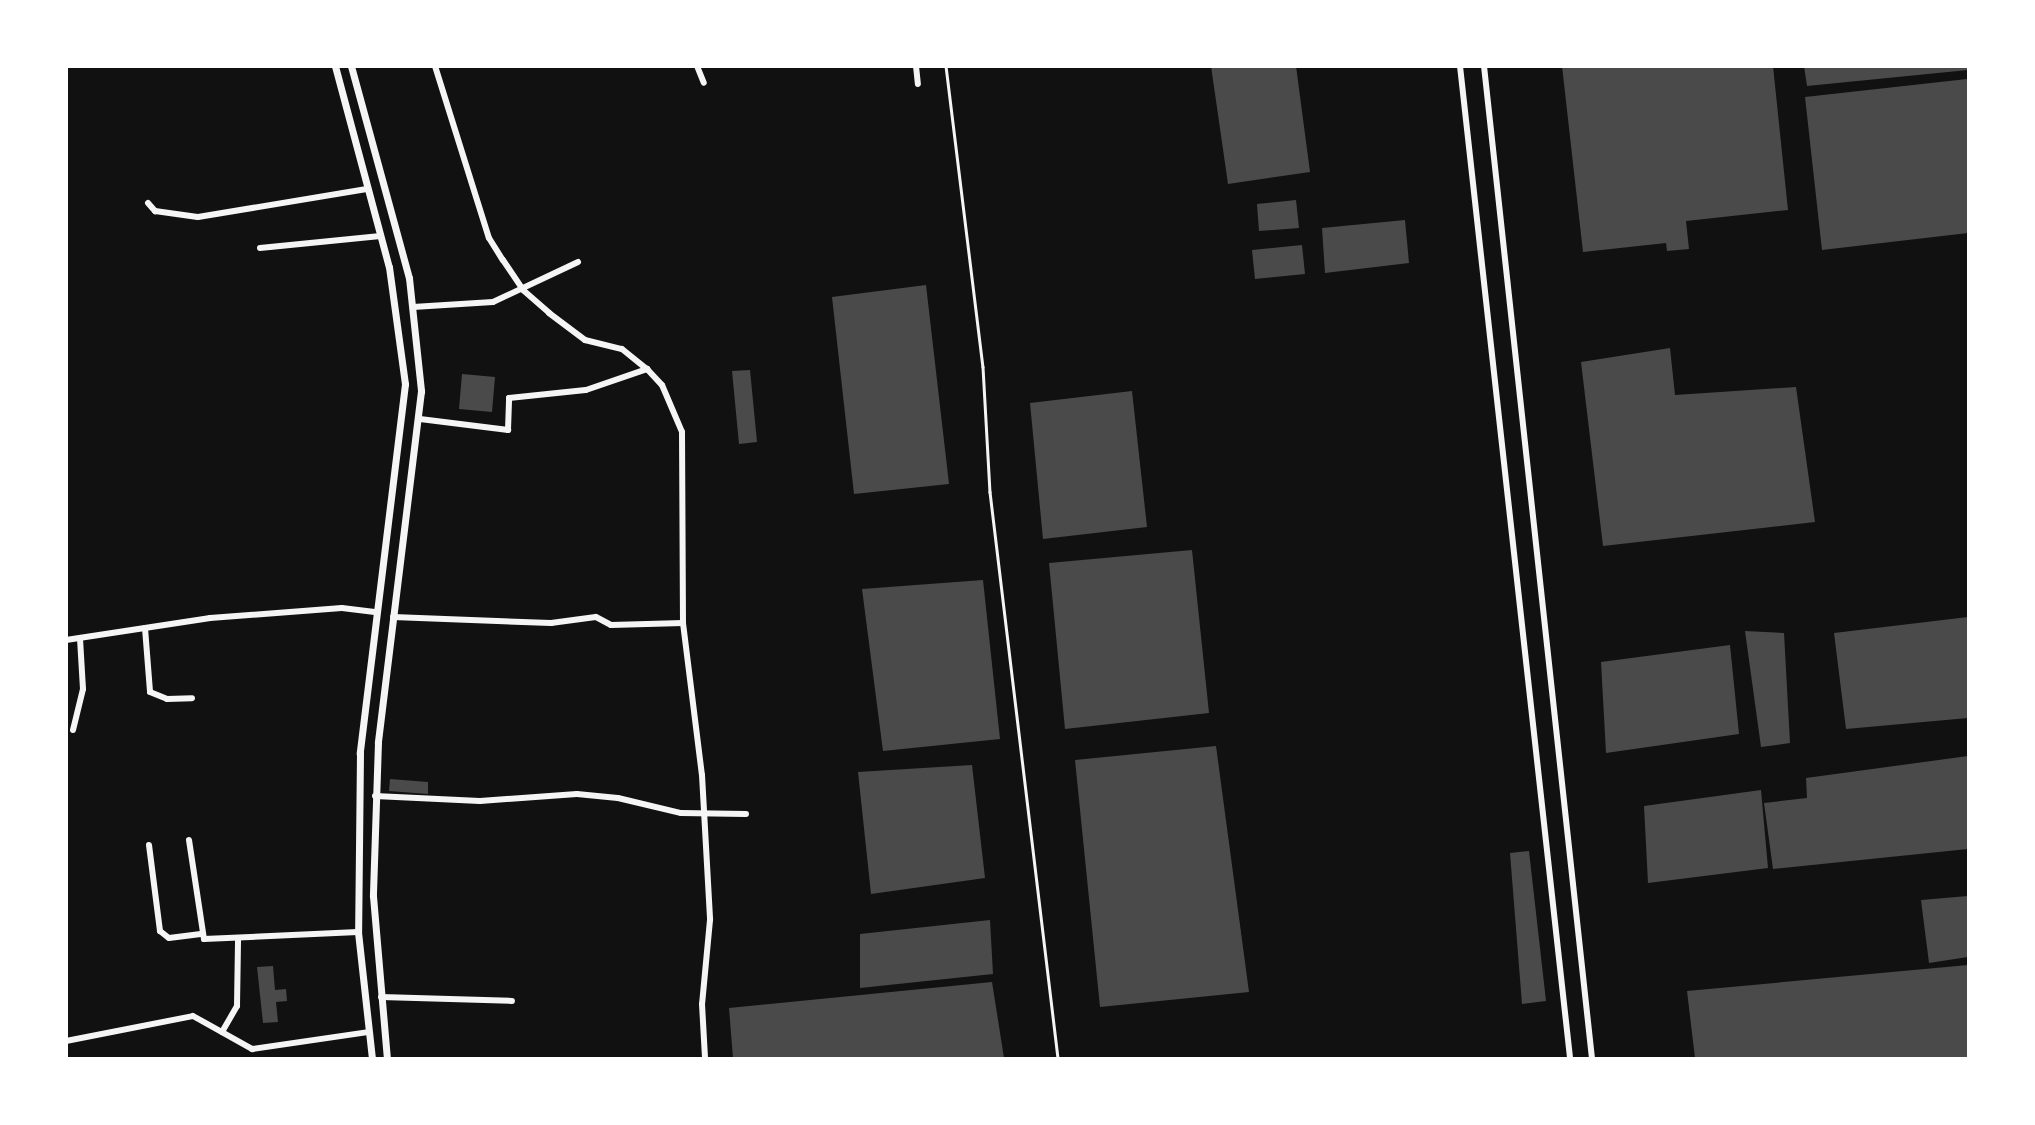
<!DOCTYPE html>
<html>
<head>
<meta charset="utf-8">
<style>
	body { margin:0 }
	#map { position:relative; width:2035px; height:1125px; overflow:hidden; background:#111; font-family:"Noto Sans",sans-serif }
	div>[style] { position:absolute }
	.building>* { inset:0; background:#4a4a4a }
	.service>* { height:2.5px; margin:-1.25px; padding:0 1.25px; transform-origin:1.25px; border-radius:1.25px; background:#f5f5f5 }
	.minor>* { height:6px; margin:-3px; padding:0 3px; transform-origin:3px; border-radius:3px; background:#f5f5f5 }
	.tertiary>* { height:7px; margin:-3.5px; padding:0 3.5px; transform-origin:3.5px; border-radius:3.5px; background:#f5f5f5 }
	span { translate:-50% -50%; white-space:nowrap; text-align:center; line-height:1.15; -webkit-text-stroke:6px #fff; paint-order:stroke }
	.frame { position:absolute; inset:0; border:68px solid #fff; pointer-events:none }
</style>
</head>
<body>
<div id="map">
	<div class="building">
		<div style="clip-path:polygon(1211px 66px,1296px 66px,1310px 172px,1228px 184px)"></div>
		<div style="clip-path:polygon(1562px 66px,1773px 66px,1788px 210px,1686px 221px,1689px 249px,1667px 251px,1666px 243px,1583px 252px)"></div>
		<div style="clip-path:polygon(1804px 66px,1968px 66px,1968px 70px,1807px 86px)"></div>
		<div style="clip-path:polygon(1967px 79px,1968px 233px,1822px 250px,1805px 97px)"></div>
		<div style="clip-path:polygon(1296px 200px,1299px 228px,1259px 231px,1257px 204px)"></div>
		<div style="clip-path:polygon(1405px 220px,1409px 263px,1325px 273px,1322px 228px)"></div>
		<div style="clip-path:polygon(1302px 245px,1305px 274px,1255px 279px,1252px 250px)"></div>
		<div style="clip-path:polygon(926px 285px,949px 484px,854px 494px,832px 297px)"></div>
		<div style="clip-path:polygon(1670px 348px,1675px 395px,1796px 387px,1815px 522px,1603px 546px,1581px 362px)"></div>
		<div style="clip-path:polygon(750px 370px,757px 442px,739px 444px,732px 371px)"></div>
		<div style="clip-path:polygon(462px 374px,495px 377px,492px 412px,459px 409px)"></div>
		<div style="clip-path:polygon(1132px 391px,1147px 527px,1043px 539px,1030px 403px)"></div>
		<div style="clip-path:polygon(1192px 550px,1209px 713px,1065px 729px,1049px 563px)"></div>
		<div style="clip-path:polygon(983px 580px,1000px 739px,883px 751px,862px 589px)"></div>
		<div style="clip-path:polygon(1968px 617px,1968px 718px,1846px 729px,1834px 633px)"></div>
		<div style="clip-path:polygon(1745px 631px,1784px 633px,1790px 743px,1761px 747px)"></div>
		<div style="clip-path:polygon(1730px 645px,1739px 734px,1606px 753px,1601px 662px)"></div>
		<div style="clip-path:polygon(1216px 746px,1249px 992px,1100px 1007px,1075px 760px)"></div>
		<div style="clip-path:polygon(1968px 756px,1968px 849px,1773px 869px,1764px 803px,1807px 798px,1806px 778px)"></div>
		<div style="clip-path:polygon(972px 765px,985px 878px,871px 894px,858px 772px)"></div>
		<div style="clip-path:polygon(390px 779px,428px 782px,428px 794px,389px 791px)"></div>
		<div style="clip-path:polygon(1761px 790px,1768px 868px,1648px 883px,1644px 806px)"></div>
		<div style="clip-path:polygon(1529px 851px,1546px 1001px,1522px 1004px,1510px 853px)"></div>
		<div style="clip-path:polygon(1968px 896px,1968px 957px,1929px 963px,1921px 900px)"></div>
		<div style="clip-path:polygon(990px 920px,993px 974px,860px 988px,860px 934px)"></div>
		<div style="clip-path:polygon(1968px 965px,1968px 1058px,1695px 1058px,1687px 991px)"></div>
		<div style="clip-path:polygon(273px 966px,275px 990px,286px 989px,287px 1001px,276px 1002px,278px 1022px,263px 1023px,257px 967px)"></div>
		<div style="clip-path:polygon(992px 982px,1004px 1058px,733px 1058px,729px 1008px)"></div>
	</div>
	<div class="service">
		<div style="left:946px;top:66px;width:303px;rotate:83deg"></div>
		<div style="left:983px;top:367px;width:125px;rotate:86.8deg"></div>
		<div style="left:990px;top:492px;width:570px;rotate:83.15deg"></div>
	</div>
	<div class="minor">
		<div style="left:435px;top:66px;width:180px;rotate:72.6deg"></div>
		<div style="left:489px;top:238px;width:26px;rotate:58deg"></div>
		<div style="left:503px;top:260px;width:36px;rotate:56deg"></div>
		<div style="left:523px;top:290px;width:35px;rotate:41deg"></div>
		<div style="left:549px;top:313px;width:45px;rotate:36.9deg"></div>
		<div style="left:585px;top:340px;width:38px;rotate:14deg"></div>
		<div style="left:622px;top:349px;width:32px;rotate:39deg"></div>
		<div style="left:647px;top:369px;width:22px;rotate:47deg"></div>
		<div style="left:662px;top:385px;width:51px;rotate:66.9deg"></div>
		<div style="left:682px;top:432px;width:191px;rotate:89.7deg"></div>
		<div style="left:683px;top:623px;width:153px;rotate:82.9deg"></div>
		<div style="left:702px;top:775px;width:145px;rotate:86.8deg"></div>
		<div style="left:710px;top:920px;width:84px;rotate:95.4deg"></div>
		<div style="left:702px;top:1004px;width:54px;rotate:86.8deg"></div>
		<div style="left:697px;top:66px;width:18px;rotate:68deg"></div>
		<div style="left:916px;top:66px;width:18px;rotate:84deg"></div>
		<div style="left:1460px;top:66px;width:998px;rotate:83.67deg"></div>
		<div style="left:1484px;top:66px;width:998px;rotate:83.79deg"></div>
		<div style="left:148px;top:203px;width:11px;rotate:49deg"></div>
		<div style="left:155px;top:211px;width:43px;rotate:7.9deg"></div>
		<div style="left:198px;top:217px;width:171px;rotate:-9.4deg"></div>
		<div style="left:260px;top:248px;width:121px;rotate:-5.7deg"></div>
		<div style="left:413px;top:307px;width:80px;rotate:-3.6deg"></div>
		<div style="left:493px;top:302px;width:94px;rotate:-25.2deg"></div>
		<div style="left:420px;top:419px;width:89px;rotate:7.1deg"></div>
		<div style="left:508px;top:430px;width:32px;rotate:-88deg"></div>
		<div style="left:509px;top:398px;width:77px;rotate:-5.9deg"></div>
		<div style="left:586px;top:390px;width:65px;rotate:-19deg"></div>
		<div style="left:393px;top:617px;width:158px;rotate:2.2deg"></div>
		<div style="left:551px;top:623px;width:45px;rotate:-7.6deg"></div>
		<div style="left:596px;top:617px;width:17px;rotate:28deg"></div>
		<div style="left:611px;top:625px;width:72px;rotate:-1.6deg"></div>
		<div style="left:145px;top:628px;width:64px;rotate:85.5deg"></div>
		<div style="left:150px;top:692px;width:18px;rotate:22deg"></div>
		<div style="left:167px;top:699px;width:25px;rotate:-2deg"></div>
		<div style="left:66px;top:640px;width:146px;rotate:-8.7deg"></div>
		<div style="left:210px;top:618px;width:132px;rotate:-4.3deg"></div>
		<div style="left:342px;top:608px;width:35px;rotate:7deg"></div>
		<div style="left:73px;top:730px;width:42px;rotate:-76.3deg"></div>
		<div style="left:83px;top:689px;width:51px;rotate:-93.4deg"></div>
		<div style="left:375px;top:796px;width:105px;rotate:2.7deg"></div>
		<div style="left:480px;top:801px;width:97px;rotate:-4.1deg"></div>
		<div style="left:577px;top:794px;width:41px;rotate:5.6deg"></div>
		<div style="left:618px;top:798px;width:65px;rotate:13.4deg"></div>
		<div style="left:681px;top:813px;width:65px;rotate:0.9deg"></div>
		<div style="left:189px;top:840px;width:100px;rotate:81.4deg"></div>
		<div style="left:204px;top:939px;width:154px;rotate:-2.6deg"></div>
		<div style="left:149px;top:845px;width:87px;rotate:82.7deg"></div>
		<div style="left:160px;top:931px;width:11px;rotate:38deg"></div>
		<div style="left:169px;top:938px;width:32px;rotate:-7deg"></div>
		<div style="left:381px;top:997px;width:131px;rotate:1.7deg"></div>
		<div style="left:222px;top:1032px;width:30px;rotate:-60deg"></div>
		<div style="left:237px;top:1006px;width:67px;rotate:-89.1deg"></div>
		<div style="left:66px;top:1041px;width:129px;rotate:-11.1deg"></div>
		<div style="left:193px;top:1016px;width:68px;rotate:29.2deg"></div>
		<div style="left:252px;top:1049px;width:117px;rotate:-8.3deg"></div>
	</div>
	<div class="tertiary">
		<div style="left:335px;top:66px;width:208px;rotate:75deg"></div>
		<div style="left:389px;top:267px;width:118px;rotate:82.2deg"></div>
		<div style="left:405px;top:384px;width:372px;rotate:97deg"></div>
		<div style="left:360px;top:753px;width:179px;rotate:90.6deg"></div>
		<div style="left:358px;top:932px;width:127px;rotate:83.7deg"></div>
		<div style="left:351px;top:66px;width:220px;rotate:74.7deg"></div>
		<div style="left:409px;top:278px;width:114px;rotate:83.9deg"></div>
		<div style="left:421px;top:391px;width:354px;rotate:97deg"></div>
		<div style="left:378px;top:742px;width:154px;rotate:91.9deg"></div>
		<div style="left:373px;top:896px;width:163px;rotate:85.1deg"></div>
	</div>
	<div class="frame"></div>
</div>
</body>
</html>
